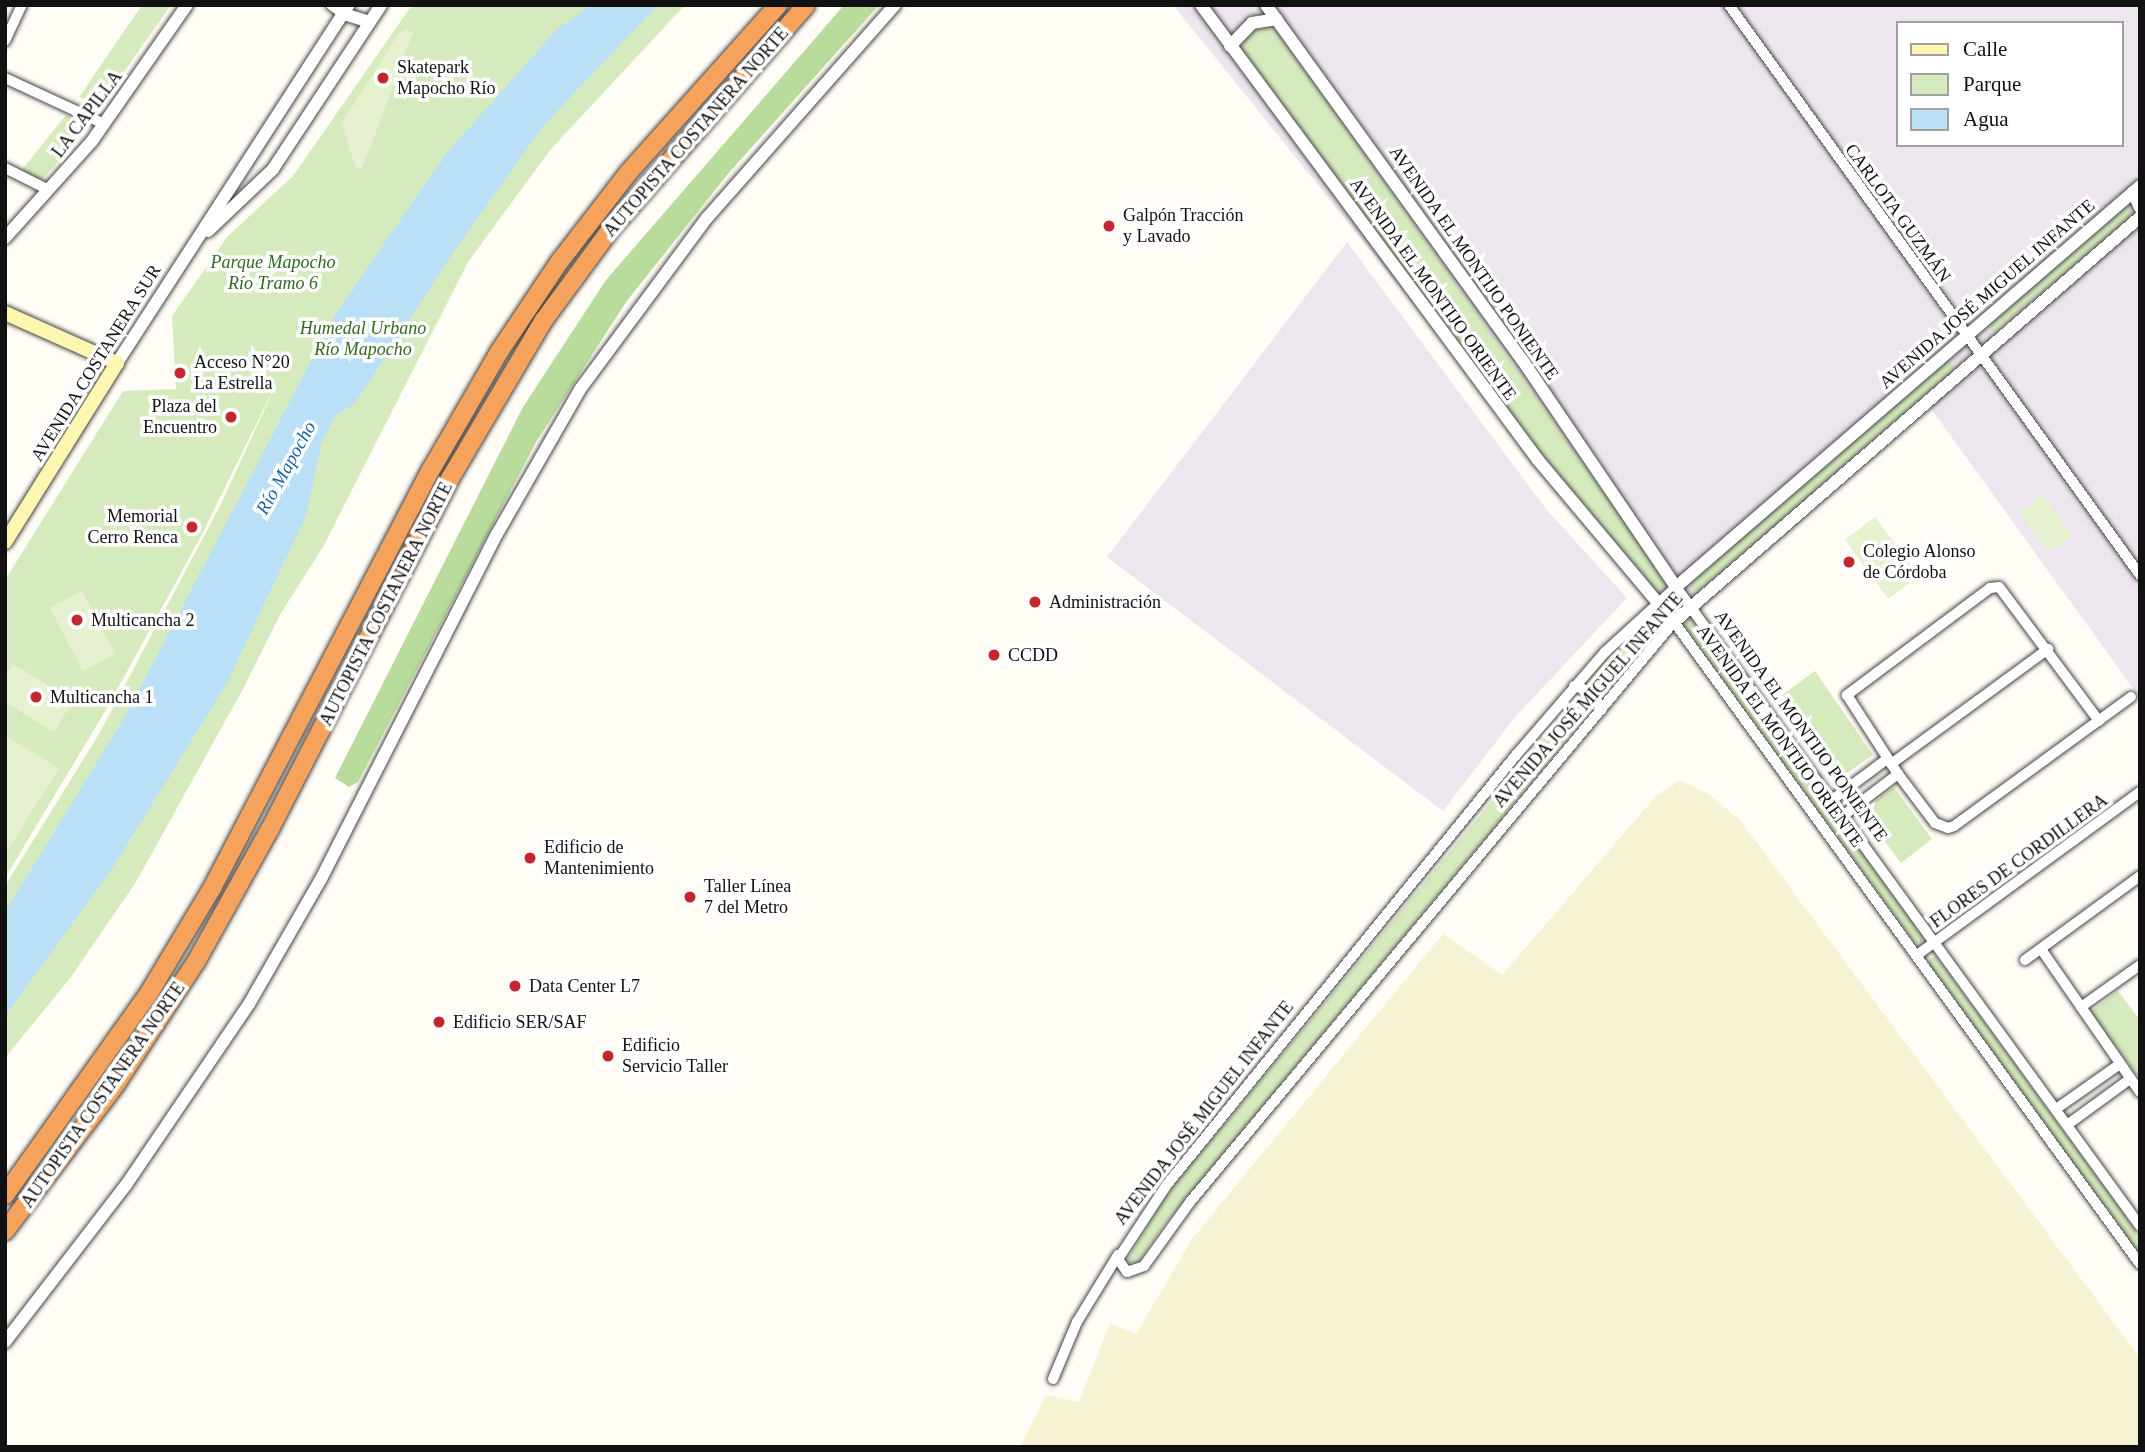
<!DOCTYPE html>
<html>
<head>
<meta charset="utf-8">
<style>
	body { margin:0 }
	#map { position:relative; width:2145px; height:1452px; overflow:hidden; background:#fffdf5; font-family:"Times New Roman",serif }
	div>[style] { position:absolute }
	.industrial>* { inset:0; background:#eee6ef }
	.farmland>* { inset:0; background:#f6f3d4 }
	.green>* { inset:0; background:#d5ebbd }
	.forest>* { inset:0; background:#b9dc9c }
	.pitch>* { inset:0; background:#e6f2cf }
	.water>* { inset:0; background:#b9e0f7 }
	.roads { filter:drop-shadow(0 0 2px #444) drop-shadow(0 0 2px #444) }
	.minor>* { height:10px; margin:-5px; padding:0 5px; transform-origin:5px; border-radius:5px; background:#fff }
	.tertiary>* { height:12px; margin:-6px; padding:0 6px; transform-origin:6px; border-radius:6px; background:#fff }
	.secondary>* { height:14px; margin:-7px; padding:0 7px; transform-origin:7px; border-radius:7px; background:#fff6b0 }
	.motorway>* { height:18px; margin:-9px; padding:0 9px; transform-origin:9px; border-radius:9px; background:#f5a25d }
	.dots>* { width:19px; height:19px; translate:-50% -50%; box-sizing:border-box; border:4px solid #fff; border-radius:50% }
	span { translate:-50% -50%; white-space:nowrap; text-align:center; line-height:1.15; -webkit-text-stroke:7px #fff; paint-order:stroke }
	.poi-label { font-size:18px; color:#111 }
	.left { translate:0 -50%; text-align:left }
	.right { translate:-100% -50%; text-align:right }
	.street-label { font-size:18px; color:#111 }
	.park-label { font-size:18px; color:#2f6b1f; font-style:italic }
	.water-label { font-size:19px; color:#1768a6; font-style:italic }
	.frame { position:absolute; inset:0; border:7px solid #111; pointer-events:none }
	.legend { position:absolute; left:1896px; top:21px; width:228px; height:126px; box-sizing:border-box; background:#fff; border:2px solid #a0a0a0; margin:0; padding:9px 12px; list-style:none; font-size:21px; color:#111 }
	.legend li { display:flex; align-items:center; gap:14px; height:35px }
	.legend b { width:35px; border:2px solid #a0a0a0 }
</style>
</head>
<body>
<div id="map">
	<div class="industrial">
		<div style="clip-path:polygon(evenodd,1173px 5px,2140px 5px,2140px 698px,1927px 403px,1672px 625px,1173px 5px,1898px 23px,2122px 23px,2122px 145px,1898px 145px,1898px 23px)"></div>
		<div style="clip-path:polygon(1347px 242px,1546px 509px,1627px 598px,1515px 717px,1443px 811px,1107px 557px)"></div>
	</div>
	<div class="farmland">
		<div style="clip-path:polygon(1680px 780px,1708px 794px,1739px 819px,2140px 1358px,2140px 1447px,1020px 1447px,1046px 1395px,1079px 1402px,1110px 1323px,1136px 1334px,1192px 1239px,1443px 934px,1502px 975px,1656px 796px)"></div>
	</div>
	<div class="green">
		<div style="clip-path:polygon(142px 5px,171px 5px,100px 106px,79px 97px)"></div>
		<div style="clip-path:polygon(412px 5px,685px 5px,551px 149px,468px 262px,323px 547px,281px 613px,243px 689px,136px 882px,71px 977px,5px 1058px,5px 886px,99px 734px,220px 506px,279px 378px,200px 538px,107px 708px,5px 878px,5px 580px,123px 391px,176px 389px,172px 316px,228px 236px,293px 176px)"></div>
		<div style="clip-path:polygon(1266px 24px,1278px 33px,1667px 582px,1662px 590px,1656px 590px,1557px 473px,1245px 56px,1242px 50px,1245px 39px,1258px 26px)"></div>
		<div style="clip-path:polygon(66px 115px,88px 127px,42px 180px,21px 171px)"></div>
		<div style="clip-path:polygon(2126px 206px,2134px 216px,1992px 333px,1989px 324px)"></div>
		<div style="clip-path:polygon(1947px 360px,1956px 366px,1953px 371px,1698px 591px,1692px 591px,1690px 580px)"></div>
		<div style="clip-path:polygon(1650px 614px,1660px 617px,1662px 626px,1604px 691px,1588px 679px)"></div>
		<div style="clip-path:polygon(1690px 617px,1922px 934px,1922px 944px,1914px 942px,1684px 626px)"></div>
		<div style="clip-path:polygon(1815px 671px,1873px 755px,1840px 778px,1782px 695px)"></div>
		<div style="clip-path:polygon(1582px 692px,1594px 707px,1164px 1225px,1138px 1263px,1126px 1262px,1166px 1195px)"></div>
		<div style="clip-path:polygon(1894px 787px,1932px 839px,1901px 863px,1862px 811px)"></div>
		<div style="clip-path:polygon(1936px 956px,2140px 1236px,2140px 1255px,1929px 965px,1929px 959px)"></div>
		<div style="clip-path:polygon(2118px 991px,2140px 1020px,2140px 1079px,2090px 1012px)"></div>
	</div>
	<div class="forest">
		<div style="clip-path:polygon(844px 5px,879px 5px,727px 175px,626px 302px,536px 442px,358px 782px,349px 787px,335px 778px,523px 407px,606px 280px)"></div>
	</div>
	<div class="pitch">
		<div style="clip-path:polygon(407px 30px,413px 32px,370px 148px,361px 169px,355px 167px,342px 123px,399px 33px)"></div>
		<div style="clip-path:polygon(2043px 495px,2072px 535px,2049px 553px,2019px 512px)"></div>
		<div style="clip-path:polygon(1875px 517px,1919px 576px,1888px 599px,1845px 540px)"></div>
		<div style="clip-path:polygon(82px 591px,115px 654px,83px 671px,50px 608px)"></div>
		<div style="clip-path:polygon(13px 664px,73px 701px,54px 732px,5px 702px,5px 676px)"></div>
		<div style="clip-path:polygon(5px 735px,59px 769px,5px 854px)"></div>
	</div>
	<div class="water">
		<div style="clip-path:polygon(592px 5px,658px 5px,543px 126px,455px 250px,367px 385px,354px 404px,336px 415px,322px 441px,306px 516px,227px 683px,112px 869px,5px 1016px,5px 912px,126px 715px,335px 315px,445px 155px,558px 28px)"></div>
	</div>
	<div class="roads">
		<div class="minor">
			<div style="left:331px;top:5px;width:16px;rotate:35deg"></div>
			<div style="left:1729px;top:5px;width:703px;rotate:54.21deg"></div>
			<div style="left:5px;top:41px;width:40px;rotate:-65deg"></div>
			<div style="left:5px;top:78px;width:109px;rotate:24.9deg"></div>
			<div style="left:5px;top:168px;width:49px;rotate:26.6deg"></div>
			<div style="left:1574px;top:686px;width:20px;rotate:18deg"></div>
			<div style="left:1593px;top:692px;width:20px;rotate:66deg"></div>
			<div style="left:2099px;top:721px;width:167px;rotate:-126.7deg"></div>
			<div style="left:1999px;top:587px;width:9px;rotate:174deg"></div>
			<div style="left:1990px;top:588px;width:179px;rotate:143.2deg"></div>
			<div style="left:1847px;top:695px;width:94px;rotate:57.2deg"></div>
			<div style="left:1898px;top:774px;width:61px;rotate:52.9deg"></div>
			<div style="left:1935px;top:823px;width:14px;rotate:21deg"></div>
			<div style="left:1948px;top:828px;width:6px;rotate:-18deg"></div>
			<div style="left:1954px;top:826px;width:219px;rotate:-36.1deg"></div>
			<div style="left:1891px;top:764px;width:195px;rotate:-36.2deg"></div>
			<div style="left:1832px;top:800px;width:69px;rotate:-36.7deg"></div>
			<div style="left:1844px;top:815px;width:68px;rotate:-37.2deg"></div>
			<div style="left:2041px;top:949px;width:174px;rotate:55.3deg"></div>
			<div style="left:1917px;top:955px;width:276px;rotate:-36.2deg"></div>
			<div style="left:2025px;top:960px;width:142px;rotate:-36.1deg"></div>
			<div style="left:2081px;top:1007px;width:72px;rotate:-35.4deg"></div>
			<div style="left:2056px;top:1109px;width:78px;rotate:-35.1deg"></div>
			<div style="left:2067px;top:1125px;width:78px;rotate:-36.1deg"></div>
			<div style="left:2140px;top:1226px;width:790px;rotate:-125.98deg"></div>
			<div style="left:1676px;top:587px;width:96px;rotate:137.5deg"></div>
			<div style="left:1605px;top:652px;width:136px;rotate:130.8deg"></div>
			<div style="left:1516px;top:755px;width:555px;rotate:129.08deg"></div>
			<div style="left:1166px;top:1186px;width:87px;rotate:123.3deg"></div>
			<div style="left:1118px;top:1259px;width:16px;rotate:55deg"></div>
			<div style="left:1127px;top:1272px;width:18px;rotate:-19deg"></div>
			<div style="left:1144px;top:1266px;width:79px;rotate:-54.3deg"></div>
			<div style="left:1190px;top:1202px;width:755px;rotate:-50.16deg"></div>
			<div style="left:1674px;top:622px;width:793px;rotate:54.03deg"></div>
			<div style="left:1053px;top:1379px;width:62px;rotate:-67.2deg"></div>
			<div style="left:1077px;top:1322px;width:79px;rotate:-58.5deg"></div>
		</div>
		<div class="tertiary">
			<div style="left:1201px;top:5px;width:566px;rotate:53.47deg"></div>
			<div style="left:1538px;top:460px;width:212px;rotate:50deg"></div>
			<div style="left:1674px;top:622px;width:617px;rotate:-40.99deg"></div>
			<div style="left:1266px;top:5px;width:439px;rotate:54.2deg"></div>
			<div style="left:1523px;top:361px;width:273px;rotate:55.9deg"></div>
			<div style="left:1676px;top:587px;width:613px;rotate:-40.83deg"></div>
			<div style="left:344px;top:14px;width:27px;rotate:17deg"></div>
			<div style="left:1230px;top:46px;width:32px;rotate:-46deg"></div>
			<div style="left:1252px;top:23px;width:25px;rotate:-9deg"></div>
			<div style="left:2133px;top:192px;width:17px;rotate:66deg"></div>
			<div style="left:208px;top:231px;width:90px;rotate:-43.6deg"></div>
			<div style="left:273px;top:169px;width:196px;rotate:-56.6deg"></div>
			<div style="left:5px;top:238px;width:130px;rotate:-48.1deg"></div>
			<div style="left:92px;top:141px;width:166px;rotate:-55.1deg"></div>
			<div style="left:117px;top:363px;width:427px;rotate:-57.1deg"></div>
			<div style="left:5px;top:1342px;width:198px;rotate:-52.4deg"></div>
			<div style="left:126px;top:1185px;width:219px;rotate:-55.8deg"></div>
			<div style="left:249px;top:1004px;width:144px;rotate:-60.1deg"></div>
			<div style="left:321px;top:879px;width:387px;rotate:-63deg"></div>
			<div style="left:497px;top:534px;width:168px;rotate:-60.1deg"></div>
			<div style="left:581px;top:388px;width:212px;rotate:-53.5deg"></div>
			<div style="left:707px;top:218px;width:284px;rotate:-48.6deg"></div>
		</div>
		<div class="secondary">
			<div style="left:5px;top:313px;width:123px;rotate:24.1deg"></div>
			<div style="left:117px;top:363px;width:211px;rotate:122deg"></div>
		</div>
		<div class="motorway">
			<div style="left:5px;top:1195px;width:248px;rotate:-54.5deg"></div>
			<div style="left:149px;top:993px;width:120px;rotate:-59deg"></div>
			<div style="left:211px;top:890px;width:476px;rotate:-62.4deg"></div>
			<div style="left:432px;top:468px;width:134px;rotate:-60deg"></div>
			<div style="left:499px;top:352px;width:110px;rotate:-56.2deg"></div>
			<div style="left:560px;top:261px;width:111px;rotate:-52.3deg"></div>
			<div style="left:628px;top:173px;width:225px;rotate:-48.2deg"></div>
			<div style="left:5px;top:1231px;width:184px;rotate:-52.9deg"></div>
			<div style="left:116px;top:1084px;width:148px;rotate:-56.8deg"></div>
			<div style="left:197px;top:960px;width:150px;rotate:-60.9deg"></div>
			<div style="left:270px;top:829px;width:396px;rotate:-62.8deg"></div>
			<div style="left:451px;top:477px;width:182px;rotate:-59.4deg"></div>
			<div style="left:544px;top:320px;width:112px;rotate:-53.7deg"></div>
			<div style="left:610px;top:230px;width:298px;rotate:-48.9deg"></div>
		</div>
	</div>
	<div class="dots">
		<div style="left:383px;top:78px;background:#c4262e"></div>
		<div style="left:1109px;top:226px;background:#c4262e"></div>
		<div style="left:180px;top:373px;background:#c4262e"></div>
		<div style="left:231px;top:417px;background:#c4262e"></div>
		<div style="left:192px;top:527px;background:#c4262e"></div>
		<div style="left:1849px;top:562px;background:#c4262e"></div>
		<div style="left:1035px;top:602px;background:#c4262e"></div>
		<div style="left:77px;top:620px;background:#c4262e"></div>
		<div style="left:994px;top:655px;background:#c4262e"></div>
		<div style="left:36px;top:697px;background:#c4262e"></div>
		<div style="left:530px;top:858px;background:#c4262e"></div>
		<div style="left:690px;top:897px;background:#c4262e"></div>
		<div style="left:515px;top:986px;background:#c4262e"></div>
		<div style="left:439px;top:1022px;background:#c4262e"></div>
		<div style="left:608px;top:1056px;background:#c4262e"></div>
	</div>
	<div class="poi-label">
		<span class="left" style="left:397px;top:78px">Skatepark<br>Mapocho Río</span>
		<span class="left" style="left:1123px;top:226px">Galpón Tracción<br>y Lavado</span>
		<span class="left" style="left:194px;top:373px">Acceso N°20<br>La Estrella</span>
		<span class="right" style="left:217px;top:417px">Plaza del<br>Encuentro</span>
		<span class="right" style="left:178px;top:527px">Memorial<br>Cerro Renca</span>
		<span class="left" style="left:1863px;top:562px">Colegio Alonso<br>de Córdoba</span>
		<span class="left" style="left:1049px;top:602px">Administración</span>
		<span class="left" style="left:91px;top:620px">Multicancha 2</span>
		<span class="left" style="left:1008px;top:655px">CCDD</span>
		<span class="left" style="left:50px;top:697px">Multicancha 1</span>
		<span class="left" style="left:544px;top:858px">Edificio de<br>Mantenimiento</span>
		<span class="left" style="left:704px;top:897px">Taller Línea<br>7 del Metro</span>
		<span class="left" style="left:529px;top:986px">Data Center L7</span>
		<span class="left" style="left:453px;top:1022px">Edificio SER/SAF</span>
		<span class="left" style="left:622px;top:1056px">Edificio<br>Servicio Taller</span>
	</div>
	<div class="street-label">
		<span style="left:87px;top:114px;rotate:-53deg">LA CAPILLA</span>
		<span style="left:696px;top:132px;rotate:-49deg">AUTOPISTA COSTANERA NORTE</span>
		<span style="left:1898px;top:213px;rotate:54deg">CARLOTA GUZMÁN</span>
		<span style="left:1474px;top:263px;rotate:55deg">AVENIDA EL MONTIJO PONIENTE</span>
		<span style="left:1433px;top:289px;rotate:54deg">AVENIDA EL MONTIJO ORIENTE</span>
		<span style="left:1987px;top:294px;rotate:-41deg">AVENIDA JOSÉ MIGUEL INFANTE</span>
		<span style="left:96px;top:363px;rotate:-58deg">AVENIDA COSTANERA SUR</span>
		<span style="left:386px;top:604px;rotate:-63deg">AUTOPISTA COSTANERA NORTE</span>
		<span style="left:1588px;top:700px;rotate:-49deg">AVENIDA JOSÉ MIGUEL INFANTE</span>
		<span style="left:1801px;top:726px;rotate:54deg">AVENIDA EL MONTIJO PONIENTE</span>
		<span style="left:1780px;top:736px;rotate:54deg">AVENIDA EL MONTIJO ORIENTE</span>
		<span style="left:2019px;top:861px;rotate:-36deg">FLORES DE CORDILLERA</span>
		<span style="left:103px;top:1095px;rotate:-55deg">AUTOPISTA COSTANERA NORTE</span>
		<span style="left:1204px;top:1113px;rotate:-52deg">AVENIDA JOSÉ MIGUEL INFANTE</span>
	</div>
	<div class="park-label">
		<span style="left:273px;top:273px">Parque Mapocho<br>Río Tramo 6</span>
		<span style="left:363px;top:339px">Humedal Urbano<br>Río Mapocho</span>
	</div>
	<div class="water-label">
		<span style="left:286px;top:468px;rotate:-61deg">Río Mapocho</span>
	</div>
	<div class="frame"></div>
	<ul class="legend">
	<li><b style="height:9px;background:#fff6b0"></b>Calle</li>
	<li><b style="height:19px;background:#d5ebbd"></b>Parque</li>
	<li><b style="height:19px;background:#b9e0f7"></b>Agua</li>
	</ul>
</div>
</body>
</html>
